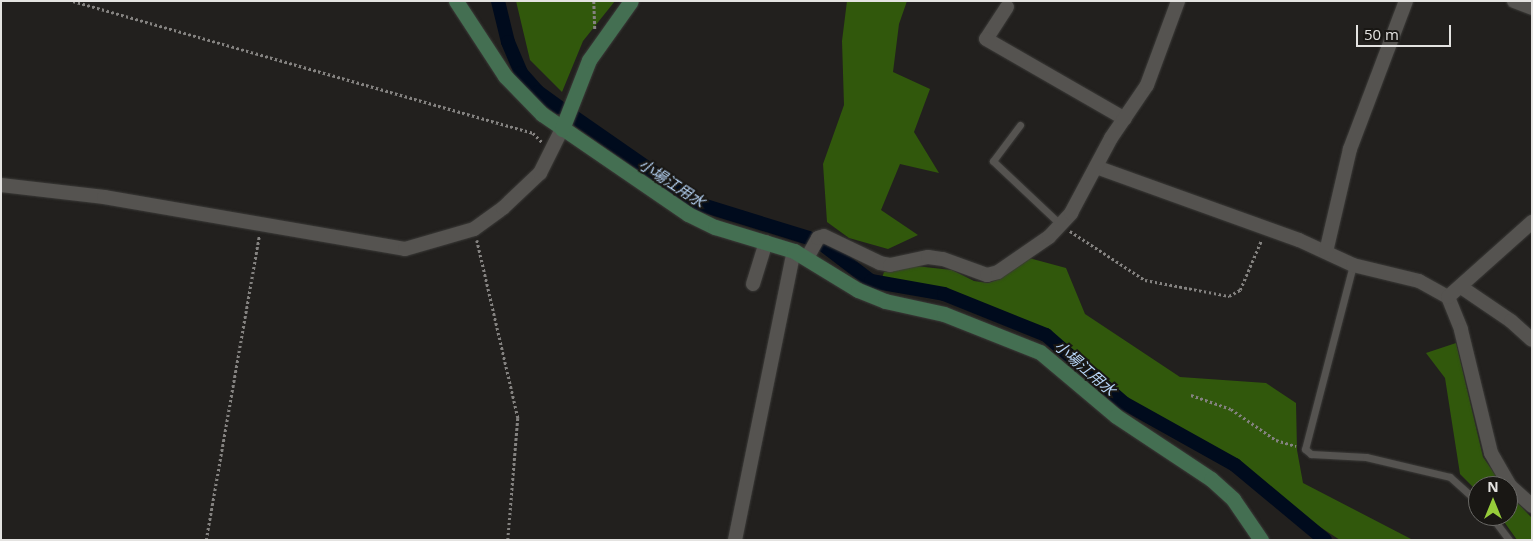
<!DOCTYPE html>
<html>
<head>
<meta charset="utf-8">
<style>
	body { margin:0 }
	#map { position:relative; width:1533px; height:541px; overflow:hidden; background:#22201e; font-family:"Open Sans","Noto Sans JP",sans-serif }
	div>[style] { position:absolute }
	.forest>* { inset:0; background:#31580c }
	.canal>* { height:14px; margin:-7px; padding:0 7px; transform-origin:7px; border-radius:7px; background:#000b1d }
	.path>* { height:2.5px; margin-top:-1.25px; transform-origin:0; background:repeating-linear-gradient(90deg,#848280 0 2.5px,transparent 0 5px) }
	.roads { filter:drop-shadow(0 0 1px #3b3a38) drop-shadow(0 0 1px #3b3a38) }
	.lane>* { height:7px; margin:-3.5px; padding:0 3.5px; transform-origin:3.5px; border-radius:3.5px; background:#555350 }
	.street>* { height:14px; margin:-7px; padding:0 7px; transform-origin:7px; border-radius:7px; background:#555350 }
	.secondary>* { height:15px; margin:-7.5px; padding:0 7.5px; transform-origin:7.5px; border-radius:7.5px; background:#446f52 }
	span { translate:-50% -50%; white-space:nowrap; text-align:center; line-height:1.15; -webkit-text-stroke:4px #191714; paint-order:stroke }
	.water-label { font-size:15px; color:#b7d5f7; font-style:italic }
	.frame { position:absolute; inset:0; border:2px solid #e4e3e1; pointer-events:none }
	.north { position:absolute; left:1468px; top:476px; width:50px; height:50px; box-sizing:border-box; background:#191714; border:1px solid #6a6966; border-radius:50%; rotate:0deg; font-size:14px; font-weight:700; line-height:20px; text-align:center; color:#e4e3e1 }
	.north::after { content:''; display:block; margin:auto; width:18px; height:22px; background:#96cc3a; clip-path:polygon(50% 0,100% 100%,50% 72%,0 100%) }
	.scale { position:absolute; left:1356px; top:25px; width:95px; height:22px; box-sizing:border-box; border:2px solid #e4e3e1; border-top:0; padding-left:6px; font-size:15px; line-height:18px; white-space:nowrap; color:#e4e3e1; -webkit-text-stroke:4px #191714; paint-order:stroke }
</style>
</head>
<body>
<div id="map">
	<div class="forest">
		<div style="clip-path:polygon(516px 1px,615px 1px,583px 41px,562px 92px,530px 60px)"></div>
		<div style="clip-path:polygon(847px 1px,907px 1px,899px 24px,893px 72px,930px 89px,914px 132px,939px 173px,900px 164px,881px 210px,918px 235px,888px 249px,849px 238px,827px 222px,823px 164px,844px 105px,842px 41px)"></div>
		<div style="clip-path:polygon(1029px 258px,1066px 268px,1085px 314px,1180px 377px,1266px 383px,1296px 403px,1297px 450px,1303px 483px,1413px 540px,1340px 540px,1291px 508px,1235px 462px,1127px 400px,1067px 344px,1046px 331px,937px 288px,881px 281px,884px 272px,915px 266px,952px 270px,974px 281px,988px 283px,1000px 279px)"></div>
		<div style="clip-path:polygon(1456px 343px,1483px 457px,1503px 486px,1478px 486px,1478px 492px,1460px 474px,1445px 378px,1426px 353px)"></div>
		<div style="clip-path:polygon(1508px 493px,1532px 518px,1532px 540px,1517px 540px,1500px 516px,1508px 516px)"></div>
	</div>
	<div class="canal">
		<div style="left:498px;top:1px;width:42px;rotate:76.3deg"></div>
		<div style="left:508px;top:42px;width:34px;rotate:67deg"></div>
		<div style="left:521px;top:73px;width:25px;rotate:48deg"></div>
		<div style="left:538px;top:92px;width:26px;rotate:36deg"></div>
		<div style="left:574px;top:117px;width:152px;rotate:34.8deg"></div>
		<div style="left:699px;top:204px;width:115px;rotate:17.2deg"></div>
		<div style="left:822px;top:244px;width:61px;rotate:37.1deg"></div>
		<div style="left:871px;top:281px;width:74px;rotate:10.1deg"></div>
		<div style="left:944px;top:294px;width:110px;rotate:21.9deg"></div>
		<div style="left:1046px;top:335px;width:103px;rotate:41.1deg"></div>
		<div style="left:1124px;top:403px;width:127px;rotate:29.2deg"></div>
		<div style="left:1235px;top:465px;width:117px;rotate:39.8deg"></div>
	</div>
	<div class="path">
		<div style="left:73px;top:1px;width:479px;rotate:16deg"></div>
		<div style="left:533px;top:133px;width:13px;rotate:45deg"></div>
		<div style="left:594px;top:1px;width:28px;rotate:88deg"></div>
		<div style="left:1070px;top:231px;width:90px;rotate:33.2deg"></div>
		<div style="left:1145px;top:280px;width:86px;rotate:10.8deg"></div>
		<div style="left:1229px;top:296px;width:13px;rotate:-29deg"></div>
		<div style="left:1240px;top:290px;width:53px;rotate:-66.8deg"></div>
		<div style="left:477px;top:240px;width:183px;rotate:77deg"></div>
		<div style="left:518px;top:418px;width:122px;rotate:94.7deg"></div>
		<div style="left:1191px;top:395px;width:42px;rotate:19.3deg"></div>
		<div style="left:1231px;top:409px;width:55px;rotate:34.6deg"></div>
		<div style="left:1276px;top:440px;width:21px;rotate:17deg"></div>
		<div style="left:206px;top:540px;width:309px;rotate:-80.1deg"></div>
	</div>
	<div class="roads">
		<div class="lane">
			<div style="left:1020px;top:125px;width:45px;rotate:126.9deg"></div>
			<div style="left:993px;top:161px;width:93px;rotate:43.3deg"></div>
			<div style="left:1353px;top:265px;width:190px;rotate:104.6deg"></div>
			<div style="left:1305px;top:449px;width:8px;rotate:40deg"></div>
			<div style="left:1311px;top:454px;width:55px;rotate:3.1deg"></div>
			<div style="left:1366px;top:457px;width:86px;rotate:13.4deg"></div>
			<div style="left:1450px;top:477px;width:38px;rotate:42deg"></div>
			<div style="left:1491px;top:516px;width:30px;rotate:53deg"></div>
		</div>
		<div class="street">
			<div style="left:1514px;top:1px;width:19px;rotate:21deg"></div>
			<div style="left:1007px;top:7px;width:38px;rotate:123deg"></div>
			<div style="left:986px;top:39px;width:160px;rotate:29.9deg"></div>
			<div style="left:1096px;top:167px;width:216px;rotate:19.8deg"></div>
			<div style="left:1299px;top:240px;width:60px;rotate:24.8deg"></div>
			<div style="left:1353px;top:265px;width:68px;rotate:13.6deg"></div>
			<div style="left:1419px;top:281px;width:33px;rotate:29deg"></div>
			<div style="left:1448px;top:297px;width:35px;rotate:68deg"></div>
			<div style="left:1461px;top:330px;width:127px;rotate:76.3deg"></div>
			<div style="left:1491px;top:453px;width:38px;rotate:60deg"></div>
			<div style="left:1510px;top:486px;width:30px;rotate:42deg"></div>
			<div style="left:1px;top:185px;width:104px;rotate:6.6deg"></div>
			<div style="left:104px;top:197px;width:305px;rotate:9.8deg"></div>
			<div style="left:405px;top:249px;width:72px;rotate:-16.2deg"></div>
			<div style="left:474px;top:229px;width:36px;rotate:-36deg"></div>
			<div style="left:503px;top:208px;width:51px;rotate:-43.4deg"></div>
			<div style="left:540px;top:173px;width:49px;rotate:-63.4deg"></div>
			<div style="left:1326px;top:252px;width:106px;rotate:-76.9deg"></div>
			<div style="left:1350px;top:149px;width:158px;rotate:-69.3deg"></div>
			<div style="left:807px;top:258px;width:23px;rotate:-61deg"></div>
			<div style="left:818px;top:238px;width:6px;rotate:-18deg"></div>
			<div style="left:824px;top:236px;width:62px;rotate:25.7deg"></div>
			<div style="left:880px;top:263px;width:10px;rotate:11deg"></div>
			<div style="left:890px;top:265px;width:39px;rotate:-12deg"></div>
			<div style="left:928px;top:257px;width:15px;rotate:8deg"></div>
			<div style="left:943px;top:259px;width:47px;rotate:20deg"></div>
			<div style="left:987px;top:275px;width:11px;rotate:-15deg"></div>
			<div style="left:998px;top:272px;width:62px;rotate:-34.5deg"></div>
			<div style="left:1049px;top:237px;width:33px;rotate:-47deg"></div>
			<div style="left:1071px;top:213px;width:85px;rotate:-61.9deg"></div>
			<div style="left:1111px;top:138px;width:64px;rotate:-55.8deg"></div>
			<div style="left:1147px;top:85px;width:90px;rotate:-69.7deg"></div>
			<div style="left:753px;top:284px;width:44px;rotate:-72.8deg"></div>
			<div style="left:1461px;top:287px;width:60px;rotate:34.2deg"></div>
			<div style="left:1511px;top:321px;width:28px;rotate:42deg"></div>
			<div style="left:1448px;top:297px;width:113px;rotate:-41.8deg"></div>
			<div style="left:735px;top:540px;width:295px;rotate:-78.5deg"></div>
		</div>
		<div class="secondary">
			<div style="left:456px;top:1px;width:90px;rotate:56.8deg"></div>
			<div style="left:505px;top:76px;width:53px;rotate:45.8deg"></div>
			<div style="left:542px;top:114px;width:177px;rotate:34.4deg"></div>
			<div style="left:688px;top:214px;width:30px;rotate:26deg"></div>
			<div style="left:715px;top:227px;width:83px;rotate:16.9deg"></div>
			<div style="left:794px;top:251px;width:75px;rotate:31.4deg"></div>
			<div style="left:858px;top:290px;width:29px;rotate:22deg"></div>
			<div style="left:885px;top:301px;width:60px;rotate:12.4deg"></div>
			<div style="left:944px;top:314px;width:103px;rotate:21.6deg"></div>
			<div style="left:1040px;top:352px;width:99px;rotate:40.1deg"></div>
			<div style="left:1116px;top:416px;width:114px;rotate:33.6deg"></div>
			<div style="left:1211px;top:479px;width:30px;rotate:42deg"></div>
			<div style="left:1233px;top:499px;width:50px;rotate:55.7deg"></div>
			<div style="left:562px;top:129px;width:74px;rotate:-68.6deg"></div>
			<div style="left:589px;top:60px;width:72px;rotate:-54.6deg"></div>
		</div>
	</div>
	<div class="water-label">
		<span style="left:672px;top:183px;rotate:33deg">小場江用水</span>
		<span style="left:1085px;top:368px;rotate:41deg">小場江用水</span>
	</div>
	<div class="frame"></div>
	<div class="north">N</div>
	<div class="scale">50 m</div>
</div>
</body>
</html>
